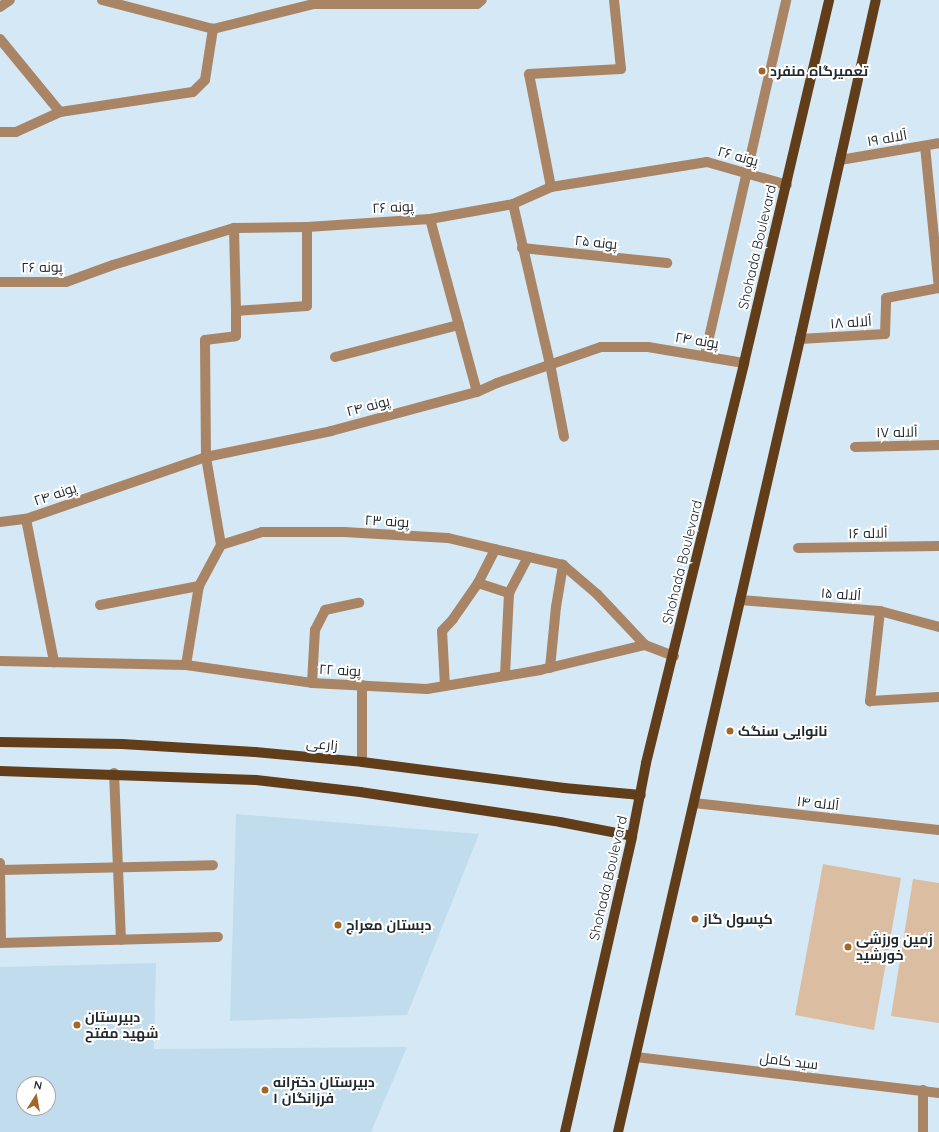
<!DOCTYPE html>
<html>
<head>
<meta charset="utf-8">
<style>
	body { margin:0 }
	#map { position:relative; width:939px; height:1132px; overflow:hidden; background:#d4e9f5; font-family:Quicksand,Cairo,sans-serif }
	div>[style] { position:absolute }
	.built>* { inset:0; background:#c1dded }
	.green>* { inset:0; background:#dbbda2 }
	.minor>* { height:10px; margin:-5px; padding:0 5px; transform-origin:5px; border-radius:5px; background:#a98565 }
	.major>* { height:10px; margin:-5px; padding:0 5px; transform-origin:5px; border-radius:5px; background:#613d19 }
	.dots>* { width:11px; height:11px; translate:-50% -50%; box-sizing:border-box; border:2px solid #fff; border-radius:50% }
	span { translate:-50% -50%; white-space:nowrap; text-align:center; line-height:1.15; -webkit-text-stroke:4px #fff; paint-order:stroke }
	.poi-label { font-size:14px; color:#21292e; font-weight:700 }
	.left { translate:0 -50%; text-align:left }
	.street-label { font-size:14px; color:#21292e }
	.north { position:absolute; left:16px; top:1076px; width:40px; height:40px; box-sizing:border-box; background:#fff; border:1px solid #a6a9ab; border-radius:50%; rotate:11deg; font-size:11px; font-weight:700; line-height:16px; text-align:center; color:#21292e }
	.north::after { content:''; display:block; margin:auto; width:14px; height:18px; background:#a26629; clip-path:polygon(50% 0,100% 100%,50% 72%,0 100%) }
</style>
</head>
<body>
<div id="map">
	<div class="built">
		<div style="clip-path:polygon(236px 814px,479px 834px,407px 1015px,230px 1021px)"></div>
		<div style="clip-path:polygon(evenodd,156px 963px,154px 1049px,407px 1047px,371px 1132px,0 1132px,0 967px,156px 963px,24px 1084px,48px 1084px,48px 1108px,24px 1108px,24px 1084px)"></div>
	</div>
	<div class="green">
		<div style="clip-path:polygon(823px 864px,901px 878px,874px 1030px,795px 1015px)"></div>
		<div style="clip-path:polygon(913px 879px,939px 883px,939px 1023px,891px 1016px)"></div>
	</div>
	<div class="minor">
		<div style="left:102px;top:0;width:115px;rotate:14.6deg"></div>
		<div style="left:0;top:7px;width:12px;rotate:-35deg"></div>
		<div style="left:0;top:39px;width:94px;rotate:50.6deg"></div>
		<div style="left:0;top:132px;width:16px"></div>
		<div style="left:16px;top:132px;width:48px;rotate:-24.4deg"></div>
		<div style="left:60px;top:112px;width:134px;rotate:-8.6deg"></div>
		<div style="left:193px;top:92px;width:17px;rotate:-45deg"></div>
		<div style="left:205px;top:80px;width:52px;rotate:-81.1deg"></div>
		<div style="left:213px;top:29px;width:103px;rotate:-14deg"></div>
		<div style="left:313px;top:4px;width:164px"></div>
		<div style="left:477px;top:4px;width:6px;rotate:-39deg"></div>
		<div style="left:925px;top:146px;width:143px;rotate:84.4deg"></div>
		<div style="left:840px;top:160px;width:100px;rotate:-9.7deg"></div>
		<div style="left:551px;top:187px;width:115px;rotate:-101deg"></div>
		<div style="left:529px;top:74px;width:92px;rotate:-3.1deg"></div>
		<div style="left:621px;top:69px;width:69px;rotate:-95.8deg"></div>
		<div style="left:513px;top:204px;width:164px;rotate:77deg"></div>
		<div style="left:550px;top:364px;width:74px;rotate:79.1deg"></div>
		<div style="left:430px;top:219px;width:179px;rotate:74.8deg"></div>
		<div style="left:234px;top:228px;width:83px;rotate:88.6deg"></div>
		<div style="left:522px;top:248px;width:146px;rotate:5.9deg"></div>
		<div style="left:0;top:282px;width:66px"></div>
		<div style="left:66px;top:282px;width:50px;rotate:-19.9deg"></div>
		<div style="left:113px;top:265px;width:127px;rotate:-17deg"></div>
		<div style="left:234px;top:228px;width:73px;rotate:-0.8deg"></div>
		<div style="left:307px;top:227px;width:123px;rotate:-3.7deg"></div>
		<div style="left:430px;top:219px;width:84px;rotate:-10.2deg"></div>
		<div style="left:513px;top:204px;width:42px;rotate:-24.1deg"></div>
		<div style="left:551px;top:187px;width:158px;rotate:-9.1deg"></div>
		<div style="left:707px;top:162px;width:83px;rotate:16deg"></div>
		<div style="left:800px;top:339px;width:85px;rotate:-3.4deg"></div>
		<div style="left:885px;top:334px;width:36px;rotate:-88deg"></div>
		<div style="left:886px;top:298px;width:54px;rotate:-10.7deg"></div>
		<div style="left:705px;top:355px;width:364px;rotate:-77.1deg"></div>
		<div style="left:335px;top:357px;width:128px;rotate:-14.5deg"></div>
		<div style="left:855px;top:447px;width:84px;rotate:-1.4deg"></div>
		<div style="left:26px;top:519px;width:146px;rotate:78.9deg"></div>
		<div style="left:0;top:522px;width:26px;rotate:-7deg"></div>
		<div style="left:26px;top:519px;width:190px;rotate:-19deg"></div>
		<div style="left:206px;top:457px;width:128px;rotate:-11.7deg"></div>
		<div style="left:331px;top:431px;width:151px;rotate:-15deg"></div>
		<div style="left:477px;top:392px;width:22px;rotate:-24deg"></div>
		<div style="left:497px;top:383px;width:110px;rotate:-19.1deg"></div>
		<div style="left:601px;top:347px;width:47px"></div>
		<div style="left:648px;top:347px;width:97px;rotate:9.5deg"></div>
		<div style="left:221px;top:545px;width:89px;rotate:-99.7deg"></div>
		<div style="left:206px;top:457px;width:117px;rotate:-90.5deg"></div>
		<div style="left:205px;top:340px;width:31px;rotate:-7deg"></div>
		<div style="left:236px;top:336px;width:25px;rotate:-90deg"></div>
		<div style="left:236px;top:311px;width:71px;rotate:-4deg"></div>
		<div style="left:307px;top:306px;width:79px;rotate:-90deg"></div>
		<div style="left:798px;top:548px;width:141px;rotate:-0.8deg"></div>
		<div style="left:478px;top:583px;width:33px;rotate:18deg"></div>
		<div style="left:509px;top:593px;width:83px;rotate:92.8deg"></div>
		<div style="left:509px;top:593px;width:41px;rotate:-62.2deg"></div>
		<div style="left:740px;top:600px;width:140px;rotate:4.5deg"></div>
		<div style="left:880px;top:611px;width:61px;rotate:15.2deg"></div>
		<div style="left:100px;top:605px;width:101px;rotate:-10.9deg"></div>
		<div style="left:880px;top:611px;width:91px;rotate:96.3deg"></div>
		<div style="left:870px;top:701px;width:69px;rotate:-3.3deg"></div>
		<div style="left:0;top:661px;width:186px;rotate:1.2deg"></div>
		<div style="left:186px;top:665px;width:127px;rotate:8.1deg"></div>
		<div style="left:312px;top:683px;width:115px;rotate:3deg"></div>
		<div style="left:427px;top:689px;width:115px;rotate:-9.5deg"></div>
		<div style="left:540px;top:670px;width:108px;rotate:-13.4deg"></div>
		<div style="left:645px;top:645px;width:31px;rotate:21deg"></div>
		<div style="left:186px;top:665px;width:80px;rotate:-80.7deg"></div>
		<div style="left:199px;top:586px;width:47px;rotate:-61.8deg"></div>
		<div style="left:221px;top:545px;width:43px;rotate:-17.6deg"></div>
		<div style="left:262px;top:532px;width:82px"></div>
		<div style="left:344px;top:532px;width:104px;rotate:3.3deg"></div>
		<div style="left:448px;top:538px;width:118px;rotate:13.2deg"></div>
		<div style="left:563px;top:565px;width:45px;rotate:40.5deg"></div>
		<div style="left:597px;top:594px;width:70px;rotate:46.7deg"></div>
		<div style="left:550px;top:668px;width:61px;rotate:-84.4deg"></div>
		<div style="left:556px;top:607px;width:43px;rotate:-80.5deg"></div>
		<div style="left:312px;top:683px;width:53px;rotate:-86.8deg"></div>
		<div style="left:315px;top:630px;width:22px;rotate:-63deg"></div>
		<div style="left:325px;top:610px;width:35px;rotate:-12deg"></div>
		<div style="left:362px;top:685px;width:77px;rotate:90deg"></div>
		<div style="left:445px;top:686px;width:55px;rotate:-93.1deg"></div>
		<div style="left:442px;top:631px;width:16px;rotate:-47deg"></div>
		<div style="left:453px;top:619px;width:44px;rotate:-55.2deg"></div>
		<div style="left:478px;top:583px;width:38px;rotate:-63deg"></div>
		<div style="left:114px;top:773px;width:167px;rotate:87.6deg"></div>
		<div style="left:694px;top:803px;width:246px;rotate:6.3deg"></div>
		<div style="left:0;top:863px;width:80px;rotate:89.3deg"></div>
		<div style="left:0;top:870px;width:213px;rotate:-1.3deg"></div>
		<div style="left:0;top:943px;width:218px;rotate:-1.6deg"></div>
		<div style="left:636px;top:1057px;width:305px;rotate:6.8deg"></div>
		<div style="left:923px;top:1090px;width:42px;rotate:90deg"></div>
	</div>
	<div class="major">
		<div style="left:0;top:742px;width:122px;rotate:0.9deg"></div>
		<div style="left:122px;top:744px;width:133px;rotate:3.4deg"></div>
		<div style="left:255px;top:752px;width:107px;rotate:5.3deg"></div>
		<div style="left:362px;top:762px;width:204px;rotate:7.3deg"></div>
		<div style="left:564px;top:788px;width:77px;rotate:5.2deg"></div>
		<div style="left:0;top:771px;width:256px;rotate:2deg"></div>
		<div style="left:256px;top:780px;width:105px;rotate:6.6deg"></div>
		<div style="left:360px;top:792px;width:202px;rotate:8.5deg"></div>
		<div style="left:560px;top:822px;width:73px;rotate:11deg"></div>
		<div style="left:565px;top:1132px;width:303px;rotate:-77.2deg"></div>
		<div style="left:632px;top:836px;width:74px;rotate:-79.1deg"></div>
		<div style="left:646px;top:763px;width:412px;rotate:-76.2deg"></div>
		<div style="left:744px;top:363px;width:373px;rotate:-76.8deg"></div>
		<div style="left:618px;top:1132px;width:814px;rotate:-77.07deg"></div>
		<div style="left:800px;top:339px;width:347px;rotate:-77.4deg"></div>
	</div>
	<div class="dots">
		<div style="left:762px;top:71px;background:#a26629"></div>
		<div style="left:730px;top:731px;background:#a26629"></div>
		<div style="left:695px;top:919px;background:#a26629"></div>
		<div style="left:338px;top:925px;background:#a26629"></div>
		<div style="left:848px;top:947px;background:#a26629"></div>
		<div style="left:77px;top:1025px;background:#a26629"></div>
		<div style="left:265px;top:1090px;background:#a26629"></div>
	</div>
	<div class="poi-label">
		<span class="left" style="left:770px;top:71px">تعمیرگاه منفرد</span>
		<span class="left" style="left:738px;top:731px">نانوایی سنگک</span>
		<span class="left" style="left:703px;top:919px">کپسول گاز</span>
		<span class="left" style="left:346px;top:925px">دبستان معراج</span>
		<span class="left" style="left:856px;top:947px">زمین ورزشی<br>خورشید</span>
		<span class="left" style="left:85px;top:1025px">دبیرستان<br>شهید مفتح</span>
		<span class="left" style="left:273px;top:1090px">دبیرستان دخترانه<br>فرزانگان ۱</span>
	</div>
	<div class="street-label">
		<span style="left:887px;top:138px;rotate:-10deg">آلاله ۱۹</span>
		<span style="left:738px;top:156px;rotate:15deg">پونه ۲۶</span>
		<span style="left:393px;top:207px;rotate:-3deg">پونه ۲۶</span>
		<span style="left:596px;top:242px;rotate:6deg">پونه ۲۵</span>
		<span style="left:757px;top:247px;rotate:-77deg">Shohada Boulevard</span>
		<span style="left:42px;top:267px;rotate:-1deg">پونه ۲۶</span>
		<span style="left:851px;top:322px;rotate:-4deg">آلاله ۱۸</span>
		<span style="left:697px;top:340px;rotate:9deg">پونه ۲۴</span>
		<span style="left:368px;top:406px;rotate:-15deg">پونه ۲۴</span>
		<span style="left:897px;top:432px;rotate:-1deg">آلاله ۱۷</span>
		<span style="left:55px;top:494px;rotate:-19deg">پونه ۲۴</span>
		<span style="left:387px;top:521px;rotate:3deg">پونه ۲۳</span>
		<span style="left:868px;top:533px;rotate:-1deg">آلاله ۱۶</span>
		<span style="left:682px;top:562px;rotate:-76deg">Shohada Boulevard</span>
		<span style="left:841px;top:594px;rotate:4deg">آلاله ۱۵</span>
		<span style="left:340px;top:670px;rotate:3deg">پونه ۲۲</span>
		<span style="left:322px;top:744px;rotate:5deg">زارعی</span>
		<span style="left:818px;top:803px;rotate:6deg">آلاله ۱۴</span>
		<span style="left:608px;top:878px;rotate:-77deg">Shohada Boulevard</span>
		<span style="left:789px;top:1061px;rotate:7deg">سید کامل</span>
	</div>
	<div class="north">N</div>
</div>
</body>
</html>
